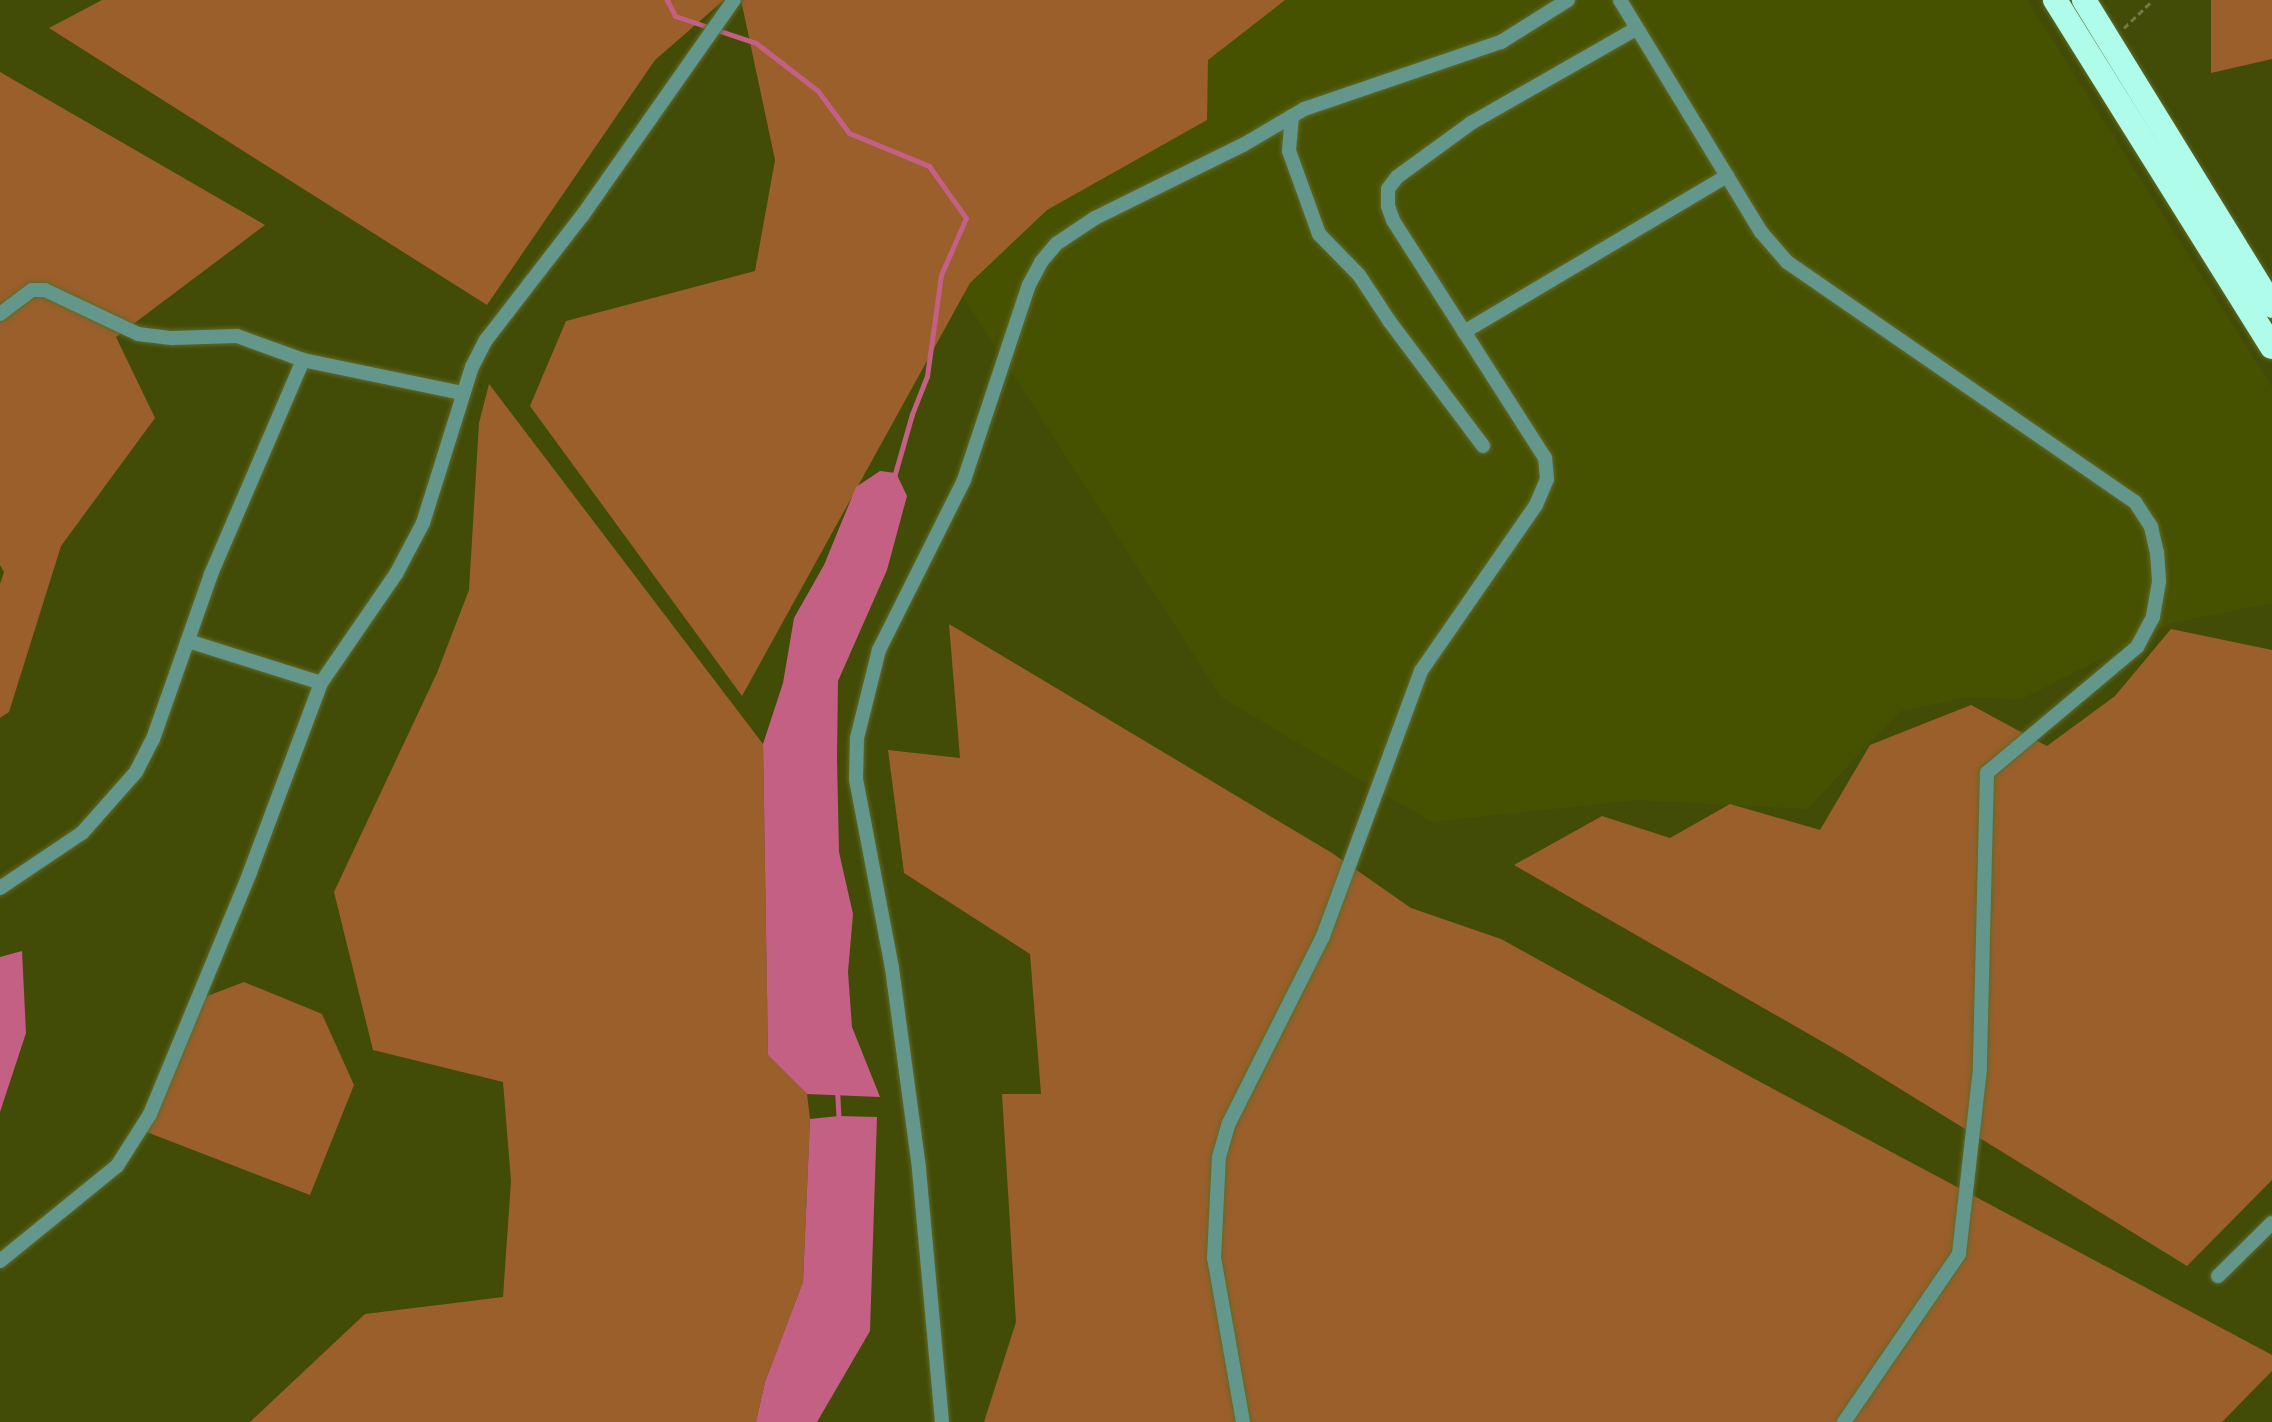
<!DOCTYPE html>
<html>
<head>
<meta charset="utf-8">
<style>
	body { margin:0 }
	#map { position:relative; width:2272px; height:1422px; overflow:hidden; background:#424c06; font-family:"Libre Baskerville",serif }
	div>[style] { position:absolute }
	.built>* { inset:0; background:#475200 }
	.green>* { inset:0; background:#9b5f2b }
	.water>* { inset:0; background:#c36084 }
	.stream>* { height:5px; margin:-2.5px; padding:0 2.5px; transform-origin:2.5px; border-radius:2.5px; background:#c36084 }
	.path>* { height:3px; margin-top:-1.5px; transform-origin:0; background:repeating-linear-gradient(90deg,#737d43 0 6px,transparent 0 10px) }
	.roads { filter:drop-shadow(0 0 2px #606a2b) drop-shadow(0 0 2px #606a2b) }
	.minor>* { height:14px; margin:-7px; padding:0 7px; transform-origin:7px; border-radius:7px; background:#63978c }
	.highway>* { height:24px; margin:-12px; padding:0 12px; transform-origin:12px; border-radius:12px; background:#affcea }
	span { translate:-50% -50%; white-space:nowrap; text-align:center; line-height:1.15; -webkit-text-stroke:8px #38400f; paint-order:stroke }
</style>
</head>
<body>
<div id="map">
	<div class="built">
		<div style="clip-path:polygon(772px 0,2027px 0,2272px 387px,2272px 603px,2171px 623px,2020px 700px,1966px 697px,1899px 712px,1807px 809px,1637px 800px,1431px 822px,1221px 697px)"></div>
	</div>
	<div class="green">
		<div style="clip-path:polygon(102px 0,724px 0,655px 60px,487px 305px,49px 28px)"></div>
		<div style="clip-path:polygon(741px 0,1285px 0,1208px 60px,1207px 120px,1047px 210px,970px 283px,742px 696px,530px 406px,566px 321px,755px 271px,775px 160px)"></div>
		<div style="clip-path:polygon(2211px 0,2272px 0,2272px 59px,2211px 73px)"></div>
		<div style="clip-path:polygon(0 72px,265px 225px,116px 337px,155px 418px,61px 546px,9px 712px,0 718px,0 584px,4px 572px,0 565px)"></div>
		<div style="clip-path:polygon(489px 384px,763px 744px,768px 1055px,807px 1094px,810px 1119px,803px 1282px,765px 1382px,756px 1422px,250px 1422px,365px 1314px,503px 1297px,511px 1181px,503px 1082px,373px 1050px,334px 892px,437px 673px,469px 590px,479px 423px)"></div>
		<div style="clip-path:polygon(949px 624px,1332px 853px,1411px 908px,1501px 939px,1751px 1077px,2272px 1355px,2272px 1371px,2222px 1422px,984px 1422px,1016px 1322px,1002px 1094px,1041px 1094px,1030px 954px,904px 873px,888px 750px,960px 758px)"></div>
		<div style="clip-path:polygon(2171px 629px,2272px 650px,2272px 1180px,2187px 1266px,1842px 1053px,1514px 865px,1602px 816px,1670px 838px,1730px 804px,1820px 830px,1870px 745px,1971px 705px,2047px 746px,2115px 696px)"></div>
		<div style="clip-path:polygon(244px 982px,322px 1014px,354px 1085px,310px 1195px,144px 1131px,194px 1001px)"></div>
	</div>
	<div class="water">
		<div style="clip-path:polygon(880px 471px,896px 473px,907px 496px,887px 570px,838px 681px,837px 759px,839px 852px,853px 914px,848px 972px,852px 1027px,880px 1097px,807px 1094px,768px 1055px,763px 744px,783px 683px,794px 618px,824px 565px,856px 487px)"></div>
		<div style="clip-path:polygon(22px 951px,26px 1033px,0 1112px,0 957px)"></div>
		<div style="clip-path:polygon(839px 1116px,877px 1117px,870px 1331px,817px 1422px,756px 1422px,765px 1382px,803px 1282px,810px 1119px)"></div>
	</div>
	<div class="stream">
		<div style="left:667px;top:0;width:18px;rotate:63deg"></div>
		<div style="left:675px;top:16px;width:85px;rotate:18.4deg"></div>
		<div style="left:756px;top:43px;width:78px;rotate:37.7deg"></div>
		<div style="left:818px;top:91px;width:52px;rotate:53.6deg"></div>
		<div style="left:849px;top:133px;width:87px;rotate:22.4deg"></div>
		<div style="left:929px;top:166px;width:64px;rotate:54.6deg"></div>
		<div style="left:966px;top:218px;width:62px;rotate:113.7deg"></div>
		<div style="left:941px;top:275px;width:102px;rotate:97.9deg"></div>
		<div style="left:927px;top:376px;width:41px;rotate:111.5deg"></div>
		<div style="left:912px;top:414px;width:66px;rotate:105.9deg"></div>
		<div style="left:837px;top:1089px;width:34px;rotate:87deg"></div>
	</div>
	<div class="path">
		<div style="left:2124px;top:28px;width:40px;rotate:-44deg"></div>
	</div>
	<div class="roads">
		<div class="minor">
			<div style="left:1620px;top:0;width:271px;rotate:58.7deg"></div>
			<div style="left:1761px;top:232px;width:40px;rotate:49deg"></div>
			<div style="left:1787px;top:262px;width:423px;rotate:34.6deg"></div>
			<div style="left:2135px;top:502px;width:30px;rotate:57deg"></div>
			<div style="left:2151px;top:527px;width:26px;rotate:77deg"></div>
			<div style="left:2157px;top:552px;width:30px;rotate:86deg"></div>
			<div style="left:2159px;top:582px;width:36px;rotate:100deg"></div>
			<div style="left:2153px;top:617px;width:34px;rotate:118deg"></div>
			<div style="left:2137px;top:647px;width:196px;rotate:140deg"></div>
			<div style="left:1987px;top:773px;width:296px;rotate:91.4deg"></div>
			<div style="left:1980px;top:1069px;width:186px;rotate:96.5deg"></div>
			<div style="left:1959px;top:1254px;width:204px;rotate:124.4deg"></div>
			<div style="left:1292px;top:116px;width:35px;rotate:95deg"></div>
			<div style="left:1289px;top:151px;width:88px;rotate:70.1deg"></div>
			<div style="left:1319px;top:234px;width:57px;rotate:45.7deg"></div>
			<div style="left:1359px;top:275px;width:56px;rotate:56.6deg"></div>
			<div style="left:1390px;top:322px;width:155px;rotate:53.1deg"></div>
			<div style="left:0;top:314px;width:40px;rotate:-37deg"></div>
			<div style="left:32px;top:290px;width:13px"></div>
			<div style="left:45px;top:290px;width:103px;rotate:25.3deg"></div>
			<div style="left:138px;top:334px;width:34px;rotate:7deg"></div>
			<div style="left:172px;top:338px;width:65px;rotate:-1.8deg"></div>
			<div style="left:237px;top:336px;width:70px;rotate:20deg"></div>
			<div style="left:303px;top:360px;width:162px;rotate:11.7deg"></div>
			<div style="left:1464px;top:332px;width:306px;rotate:-30.7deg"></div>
			<div style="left:188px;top:641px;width:139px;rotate:17.5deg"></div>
			<div style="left:0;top:888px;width:99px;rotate:-33.9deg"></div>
			<div style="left:82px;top:833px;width:81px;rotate:-48.5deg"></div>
			<div style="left:136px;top:772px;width:37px;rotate:-63deg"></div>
			<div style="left:153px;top:739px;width:175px;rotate:-70.6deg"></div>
			<div style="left:211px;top:574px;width:233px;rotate:-66.7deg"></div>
			<div style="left:0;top:1261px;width:151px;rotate:-39.1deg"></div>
			<div style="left:117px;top:1166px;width:62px;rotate:-57.6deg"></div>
			<div style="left:150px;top:1114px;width:262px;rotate:-67.5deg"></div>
			<div style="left:250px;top:872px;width:202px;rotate:-69.4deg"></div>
			<div style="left:321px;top:683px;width:132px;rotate:-55.5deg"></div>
			<div style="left:396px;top:574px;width:58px;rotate:-62.1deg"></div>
			<div style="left:423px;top:523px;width:164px;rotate:-72.6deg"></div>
			<div style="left:472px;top:367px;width:30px;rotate:-63deg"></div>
			<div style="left:486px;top:340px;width:157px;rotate:-52.3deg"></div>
			<div style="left:582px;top:216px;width:264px;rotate:-54.9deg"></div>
			<div style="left:2218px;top:1276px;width:76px;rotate:-44.5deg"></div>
			<div style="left:942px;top:1422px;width:255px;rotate:-95.2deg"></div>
			<div style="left:919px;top:1168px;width:202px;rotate:-97.7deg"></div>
			<div style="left:892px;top:968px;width:192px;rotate:-100.8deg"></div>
			<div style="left:856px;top:779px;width:41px;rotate:-88.6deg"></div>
			<div style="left:857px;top:738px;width:91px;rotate:-76deg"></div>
			<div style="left:879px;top:650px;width:190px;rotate:-63.4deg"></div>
			<div style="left:964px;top:480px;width:206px;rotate:-71.6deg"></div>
			<div style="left:1029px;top:285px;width:26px;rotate:-62deg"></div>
			<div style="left:1041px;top:262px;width:23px;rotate:-50deg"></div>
			<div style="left:1056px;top:244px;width:47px;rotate:-33.7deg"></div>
			<div style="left:1095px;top:218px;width:165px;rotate:-26.3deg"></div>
			<div style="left:1243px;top:145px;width:71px;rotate:-30.5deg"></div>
			<div style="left:1304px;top:109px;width:208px;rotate:-18.8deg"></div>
			<div style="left:1501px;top:42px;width:79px;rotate:-32.1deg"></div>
			<div style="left:1243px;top:1422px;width:167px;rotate:-100deg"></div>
			<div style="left:1214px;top:1258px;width:101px;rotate:-87.2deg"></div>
			<div style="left:1219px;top:1157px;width:35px;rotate:-74deg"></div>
			<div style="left:1229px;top:1123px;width:209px;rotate:-63.3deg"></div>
			<div style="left:1323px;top:936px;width:283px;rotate:-69.7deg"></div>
			<div style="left:1421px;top:671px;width:202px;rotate:-55.3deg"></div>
			<div style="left:1536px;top:505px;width:28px;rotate:-67deg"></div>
			<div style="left:1547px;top:479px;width:21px;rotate:-95deg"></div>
			<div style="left:1545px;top:458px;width:282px;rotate:-122.6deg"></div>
			<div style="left:1393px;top:220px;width:15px;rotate:-110deg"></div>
			<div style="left:1388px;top:206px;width:17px;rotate:-90deg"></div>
			<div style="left:1388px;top:189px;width:15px;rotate:-53deg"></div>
			<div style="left:1397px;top:177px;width:92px;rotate:-36.1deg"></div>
			<div style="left:1471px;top:123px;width:190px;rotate:-29.7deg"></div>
		</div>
		<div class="highway">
			<div style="left:2055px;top:0;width:409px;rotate:58deg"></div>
			<div style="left:2084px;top:0;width:359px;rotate:58.4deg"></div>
		</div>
	</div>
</div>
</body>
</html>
